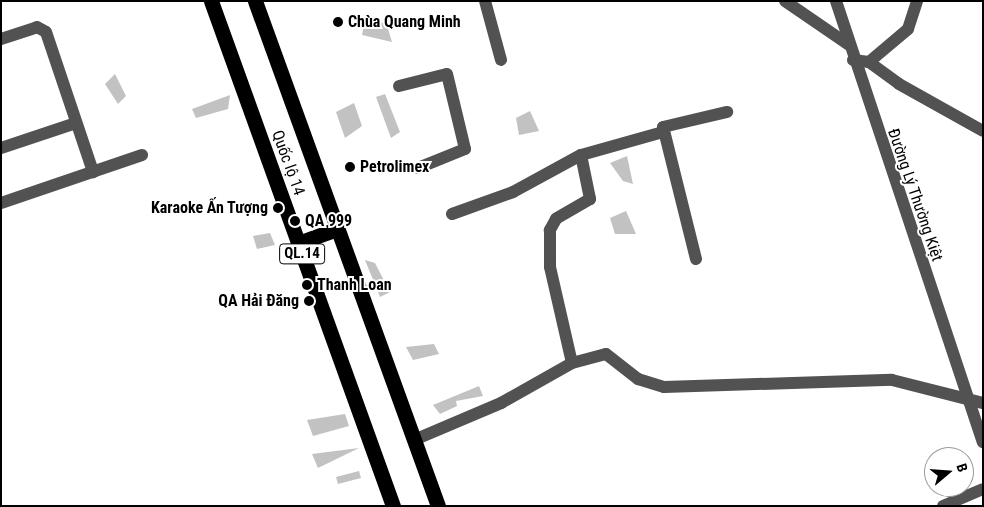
<!DOCTYPE html>
<html>
<head>
<meta charset="utf-8">
<style>
	body { margin:0 }
	#map { position:relative; width:984px; height:507px; overflow:hidden; background:#fff; font-family:"Roboto Condensed",sans-serif }
	div>[style] { position:absolute }
	.building>* { inset:0; background:#c2c2c2 }
	.minor>* { height:12px; margin:-6px; padding:0 6px; transform-origin:6px; border-radius:6px; background:#525252 }
	.highway>* { height:15px; margin:-7.5px; padding:0 7.5px; transform-origin:7.5px; border-radius:7.5px; background:#000 }
	.dots>* { width:14px; height:14px; translate:-50% -50%; box-sizing:border-box; border:2px solid #fff; border-radius:50% }
	span { translate:-50% -50%; white-space:nowrap; text-align:center; line-height:1.15; -webkit-text-stroke:4px #fff; paint-order:stroke }
	.shield-label span { padding:1px 4px; background:#fff; border:1px solid; border-radius:4px; -webkit-text-stroke-width:0 }
	.shield-label { font-size:15px; color:#000; font-weight:700 }
	.poi-label { font-size:16px; color:#000; font-weight:700 }
	.left { translate:0 -50%; text-align:left }
	.right { translate:-100% -50%; text-align:right }
	.street-label { font-size:16px; color:#000 }
	.frame { position:absolute; inset:0; border:2px solid #000; pointer-events:none }
	.north { position:absolute; left:924px; top:447px; width:50px; height:50px; box-sizing:border-box; background:#fff; border:1px solid #999; border-radius:50%; rotate:72deg; font-size:14px; font-weight:700; line-height:20px; text-align:center; color:#000 }
	.north::after { content:''; display:block; margin:auto; width:18px; height:22px; background:#000; clip-path:polygon(50% 0,100% 100%,50% 72%,0 100%) }
</style>
</head>
<body>
<div id="map">
	<div class="building">
		<div style="clip-path:polygon(386px 22px,392px 42px,362px 35px,364px 25px)"></div>
		<div style="clip-path:polygon(115px 74px,126px 96px,118px 104px,105px 84px)"></div>
		<div style="clip-path:polygon(385px 94px,400px 132px,391px 138px,376px 97px)"></div>
		<div style="clip-path:polygon(230px 95px,228px 109px,196px 118px,192px 109px)"></div>
		<div style="clip-path:polygon(354px 103px,362px 126px,345px 138px,336px 112px)"></div>
		<div style="clip-path:polygon(530px 111px,539px 131px,519px 135px,516px 118px)"></div>
		<div style="clip-path:polygon(627px 156px,633px 184px,623px 181px,610px 163px)"></div>
		<div style="clip-path:polygon(626px 211px,636px 234px,615px 234px,610px 218px)"></div>
		<div style="clip-path:polygon(270px 233px,275px 245px,257px 249px,253px 236px)"></div>
		<div style="clip-path:polygon(365px 260px,375px 263px,390px 292px,380px 297px)"></div>
		<div style="clip-path:polygon(434px 344px,439px 354px,413px 360px,406px 347px)"></div>
		<div style="clip-path:polygon(479px 386px,483px 396px,456px 401px,457px 406px,440px 414px,433px 405px)"></div>
		<div style="clip-path:polygon(345px 414px,349px 426px,313px 436px,307px 420px)"></div>
		<div style="clip-path:polygon(359px 448px,318px 468px,312px 454px)"></div>
		<div style="clip-path:polygon(359px 471px,361px 478px,338px 484px,336px 477px)"></div>
	</div>
	<div class="minor">
		<div style="left:485px;top:1px;width:61px;rotate:74.8deg"></div>
		<div style="left:785px;top:1px;width:78px;rotate:34.5deg"></div>
		<div style="left:836px;top:1px;width:465px;rotate:71.6deg"></div>
		<div style="left:1px;top:39px;width:38px;rotate:-18deg"></div>
		<div style="left:37px;top:27px;width:10px;rotate:29deg"></div>
		<div style="left:46px;top:32px;width:148px;rotate:71.4deg"></div>
		<div style="left:853px;top:60px;width:16px;rotate:7deg"></div>
		<div style="left:869px;top:62px;width:37px;rotate:36deg"></div>
		<div style="left:899px;top:84px;width:96px;rotate:29.2deg"></div>
		<div style="left:869px;top:62px;width:51px;rotate:-40.2deg"></div>
		<div style="left:908px;top:29px;width:29px;rotate:-72deg"></div>
		<div style="left:399px;top:86px;width:49px;rotate:-14deg"></div>
		<div style="left:447px;top:74px;width:77px;rotate:76.5deg"></div>
		<div style="left:465px;top:149px;width:51px;rotate:158deg"></div>
		<div style="left:663px;top:132px;width:85px;rotate:164.3deg"></div>
		<div style="left:581px;top:155px;width:45px;rotate:78.4deg"></div>
		<div style="left:590px;top:199px;width:39px;rotate:150deg"></div>
		<div style="left:556px;top:219px;width:13px;rotate:119deg"></div>
		<div style="left:550px;top:230px;width:37px;rotate:90deg"></div>
		<div style="left:550px;top:267px;width:98px;rotate:77.1deg"></div>
		<div style="left:572px;top:363px;width:35px;rotate:-15deg"></div>
		<div style="left:606px;top:354px;width:41px;rotate:38deg"></div>
		<div style="left:638px;top:379px;width:27px;rotate:17deg"></div>
		<div style="left:664px;top:387px;width:228px;rotate:-1.8deg"></div>
		<div style="left:892px;top:380px;width:94px;rotate:14.2deg"></div>
		<div style="left:1px;top:148px;width:79px;rotate:-18.4deg"></div>
		<div style="left:1px;top:203px;width:149px;rotate:-18.8deg"></div>
		<div style="left:452px;top:214px;width:65px;rotate:-19.8deg"></div>
		<div style="left:513px;top:192px;width:77px;rotate:-28.6deg"></div>
		<div style="left:696px;top:259px;width:136px;rotate:-104deg"></div>
		<div style="left:663px;top:127px;width:66px;rotate:-13.2deg"></div>
		<div style="left:414px;top:440px;width:95px;rotate:-23deg"></div>
		<div style="left:501px;top:403px;width:81px;rotate:-29.4deg"></div>
		<div style="left:943px;top:506px;width:43px;rotate:-23deg"></div>
	</div>
	<div class="highway">
		<div style="left:211px;top:1px;width:537px;rotate:70.18deg"></div>
		<div style="left:255px;top:1px;width:537px;rotate:70.08deg"></div>
		<div style="left:298px;top:243px;width:41px;rotate:-19.7deg"></div>
	</div>
	<div class="dots">
		<div style="left:338px;top:22px;background:#000"></div>
		<div style="left:350px;top:167px;background:#000"></div>
		<div style="left:278px;top:208px;background:#000"></div>
		<div style="left:295px;top:221px;background:#000"></div>
		<div style="left:307px;top:285px;background:#000"></div>
		<div style="left:309px;top:301px;background:#000"></div>
	</div>
	<div class="shield-label">
		<span style="left:302px;top:254px">QL.14</span>
	</div>
	<div class="poi-label">
		<span class="left" style="left:348px;top:22px">Chùa Quang Minh</span>
		<span class="left" style="left:360px;top:167px">Petrolimex</span>
		<span class="right" style="left:268px;top:208px">Karaoke Ấn Tượng</span>
		<span class="left" style="left:305px;top:221px">QA 999</span>
		<span class="left" style="left:317px;top:285px">Thanh Loan</span>
		<span class="right" style="left:299px;top:301px">QA Hải Đăng</span>
	</div>
	<div class="street-label">
		<span style="left:288px;top:163px;rotate:70deg">Quốc lộ 14</span>
		<span style="left:915px;top:195px;rotate:71deg">Đường Lý Thường Kiệt</span>
	</div>
	<div class="frame"></div>
	<div class="north">B</div>
</div>
</body>
</html>
